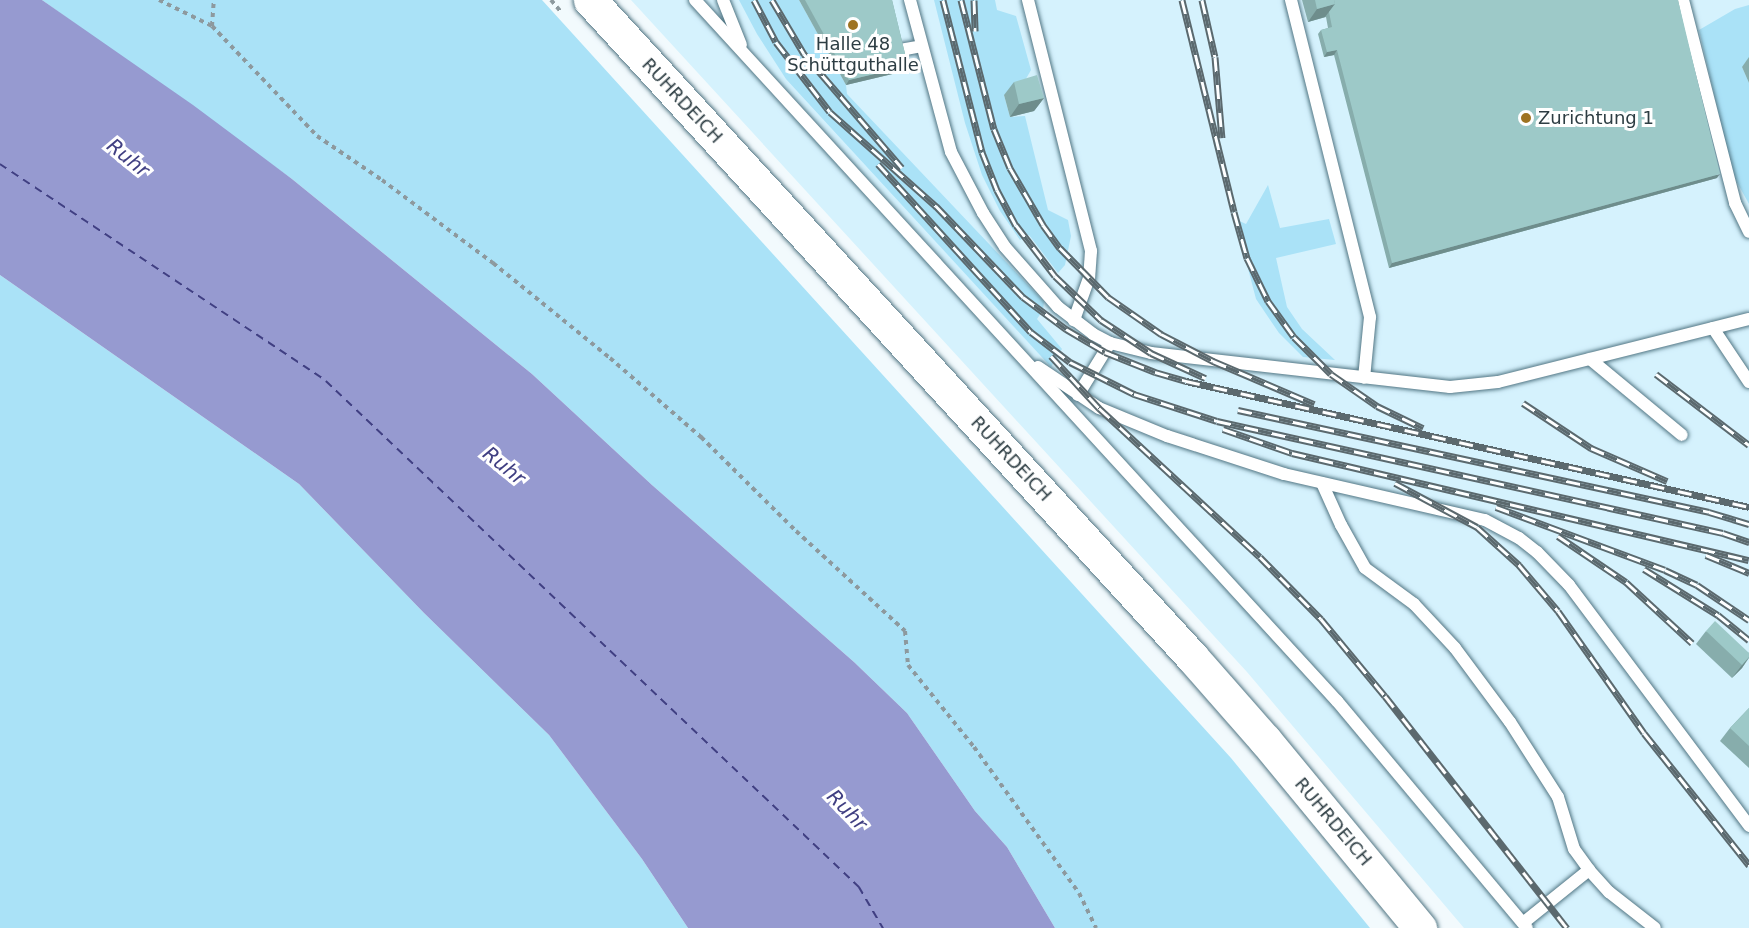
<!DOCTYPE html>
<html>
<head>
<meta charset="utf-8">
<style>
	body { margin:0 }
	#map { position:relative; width:1749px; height:928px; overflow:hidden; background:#f2fafd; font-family:"DejaVu Sans",sans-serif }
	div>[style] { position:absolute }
	.built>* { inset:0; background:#d5f2fd }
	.green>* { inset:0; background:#aae2f7 }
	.water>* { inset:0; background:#969ad0 }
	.ferry>* { height:1.5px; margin-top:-0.75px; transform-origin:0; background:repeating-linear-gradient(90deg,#403f82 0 8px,transparent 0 14px) }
	.path>* { height:4px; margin-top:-2px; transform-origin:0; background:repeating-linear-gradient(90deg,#8d999e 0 4.5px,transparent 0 9px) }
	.roads { filter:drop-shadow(0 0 2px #527684) drop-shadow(0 0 2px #527684) }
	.service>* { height:12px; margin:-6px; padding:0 6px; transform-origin:6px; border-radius:6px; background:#fff }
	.primary>* { height:33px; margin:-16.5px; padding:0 16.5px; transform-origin:16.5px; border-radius:16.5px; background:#fff }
	.rail>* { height:7px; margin-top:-3.5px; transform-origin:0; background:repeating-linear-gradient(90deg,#fff 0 14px,#5b696e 0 28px); box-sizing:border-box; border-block:2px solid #5b696e }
	.wall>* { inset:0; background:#87adac }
	.shaded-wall>* { inset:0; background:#6e8d8c }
	.building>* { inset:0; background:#9dc9c8 }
	.dots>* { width:16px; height:16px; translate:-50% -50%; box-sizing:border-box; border:3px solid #fff; border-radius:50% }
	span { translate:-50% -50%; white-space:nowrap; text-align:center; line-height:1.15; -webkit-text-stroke:6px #fff; paint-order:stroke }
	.poi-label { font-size:18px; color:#2d3d43 }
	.left { translate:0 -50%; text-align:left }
	.street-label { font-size:18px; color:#2d3d43 }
	.water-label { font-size:20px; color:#403f82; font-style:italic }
</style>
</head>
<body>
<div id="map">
	<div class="built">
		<div style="clip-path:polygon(631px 0,1749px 0,1749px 928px,1464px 928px,1247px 672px)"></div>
	</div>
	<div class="green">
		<div style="clip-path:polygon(42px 0,542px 0,1231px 758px,1370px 928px,1055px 928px,1007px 847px,975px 811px,907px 713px,854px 662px,652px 485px,532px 374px,292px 179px)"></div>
		<div style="clip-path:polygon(739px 0,799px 0,846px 85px,847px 94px,1044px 302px,1043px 310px,1037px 319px,1062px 349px,1051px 367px,786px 79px,757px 34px)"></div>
		<div style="clip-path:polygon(934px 0,995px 0,997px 10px,1016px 16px,1031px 70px,1019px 91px,1004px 95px,1010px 117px,1025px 116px,1048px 210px,1068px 220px,1071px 236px,1065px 265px,1058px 273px,1029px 235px,1020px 240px,1000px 211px,982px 175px,965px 123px)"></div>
		<div style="clip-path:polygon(1749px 5px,1749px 65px,1742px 67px,1749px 83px,1749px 204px,1733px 175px,1699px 30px,1735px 9px)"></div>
		<div style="clip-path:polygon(1268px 185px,1280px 228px,1329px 219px,1336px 244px,1276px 258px,1287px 307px,1302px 329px,1335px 360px,1303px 357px,1279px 333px,1256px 299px,1235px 219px,1246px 224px)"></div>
		<div style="clip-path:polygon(0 275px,299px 484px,424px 613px,549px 735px,642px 859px,688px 928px,0 928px)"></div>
	</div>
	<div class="water">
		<div style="clip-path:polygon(0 0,42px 0,193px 105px,292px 179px,532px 374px,652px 485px,854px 662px,907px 713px,975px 811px,1007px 847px,1055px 928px,688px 928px,642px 859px,549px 735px,424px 613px,299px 484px,0 275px)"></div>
	</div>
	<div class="ferry">
		<div style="left:0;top:164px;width:392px;rotate:33.6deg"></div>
		<div style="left:326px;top:381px;width:735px;rotate:43.51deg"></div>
		<div style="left:859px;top:887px;width:48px;rotate:59.7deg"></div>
	</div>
	<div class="path">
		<div style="left:159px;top:0;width:59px;rotate:26.1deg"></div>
		<div style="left:212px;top:26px;width:152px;rotate:46.3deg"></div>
		<div style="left:317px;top:136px;width:78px;rotate:34.1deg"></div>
		<div style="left:382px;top:180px;width:139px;rotate:36.8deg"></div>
		<div style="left:493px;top:263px;width:151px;rotate:39.1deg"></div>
		<div style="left:610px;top:358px;width:121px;rotate:41deg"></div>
		<div style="left:701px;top:437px;width:134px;rotate:44.7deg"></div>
		<div style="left:796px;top:531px;width:148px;rotate:42.5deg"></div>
		<div style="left:905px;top:631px;width:34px;rotate:85deg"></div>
		<div style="left:908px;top:665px;width:105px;rotate:51.2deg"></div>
		<div style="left:974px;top:747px;width:180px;rotate:54.3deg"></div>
		<div style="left:1079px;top:893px;width:39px;rotate:64deg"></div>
		<div style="left:551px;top:0;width:17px;rotate:50deg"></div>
		<div style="left:212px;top:26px;width:26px;rotate:-86deg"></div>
	</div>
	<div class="roads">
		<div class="service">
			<div style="left:695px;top:0;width:951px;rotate:47.52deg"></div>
			<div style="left:1337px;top:701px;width:296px;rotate:50.1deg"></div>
			<div style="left:723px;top:0;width:48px;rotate:68.2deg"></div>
			<div style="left:910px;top:0;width:157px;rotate:74.9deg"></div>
			<div style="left:951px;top:152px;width:69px;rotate:62.3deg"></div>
			<div style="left:983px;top:213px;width:40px;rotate:57.1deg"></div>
			<div style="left:1005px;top:247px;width:80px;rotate:48.5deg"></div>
			<div style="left:1058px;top:307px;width:44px;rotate:37.6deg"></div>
			<div style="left:1093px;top:334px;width:19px;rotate:28deg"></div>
			<div style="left:1110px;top:343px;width:42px;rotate:13.7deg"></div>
			<div style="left:1151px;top:353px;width:301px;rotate:6.5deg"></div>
			<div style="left:1450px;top:387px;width:48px;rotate:-5.9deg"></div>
			<div style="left:1498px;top:382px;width:259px;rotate:-14.1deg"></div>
			<div style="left:1028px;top:0;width:259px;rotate:75.9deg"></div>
			<div style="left:1091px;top:251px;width:27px;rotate:94deg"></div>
			<div style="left:1089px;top:278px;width:45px;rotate:109.7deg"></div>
			<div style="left:1291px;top:0;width:327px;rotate:76deg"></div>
			<div style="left:1370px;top:317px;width:61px;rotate:95.6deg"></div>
			<div style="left:1683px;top:0;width:210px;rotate:75.6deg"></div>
			<div style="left:1735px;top:203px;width:32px;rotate:64deg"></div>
			<div style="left:900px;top:50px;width:22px;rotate:-10deg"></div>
			<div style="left:1713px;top:328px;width:65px;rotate:56.3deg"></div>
			<div style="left:1590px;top:359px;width:119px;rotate:39.6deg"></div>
			<div style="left:1038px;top:367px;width:73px;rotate:33.9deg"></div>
			<div style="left:1099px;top:408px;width:74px;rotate:22.4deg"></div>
			<div style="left:1167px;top:436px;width:123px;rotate:18deg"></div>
			<div style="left:1284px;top:474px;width:206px;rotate:12.9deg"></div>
			<div style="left:1485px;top:520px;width:38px;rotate:28deg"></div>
			<div style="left:1519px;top:538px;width:23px;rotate:38deg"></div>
			<div style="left:1537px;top:552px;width:46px;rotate:45.9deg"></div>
			<div style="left:1569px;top:585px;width:301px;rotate:53.2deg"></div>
			<div style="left:1078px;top:395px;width:61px;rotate:-58.4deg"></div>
			<div style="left:1322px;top:483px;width:46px;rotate:65.7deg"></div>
			<div style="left:1341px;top:525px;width:49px;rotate:60.8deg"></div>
			<div style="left:1365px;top:568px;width:61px;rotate:36.3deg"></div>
			<div style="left:1414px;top:604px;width:60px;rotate:47deg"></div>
			<div style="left:1455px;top:648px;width:92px;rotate:53.4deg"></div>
			<div style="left:1510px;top:722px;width:89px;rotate:57.4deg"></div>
			<div style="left:1558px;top:797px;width:54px;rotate:72.9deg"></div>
			<div style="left:1574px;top:849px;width:26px;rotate:54deg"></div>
			<div style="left:1589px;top:870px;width:30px;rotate:48deg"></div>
			<div style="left:1609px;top:892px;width:58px;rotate:38deg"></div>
			<div style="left:1523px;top:923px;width:85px;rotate:-38.8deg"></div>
		</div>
		<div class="primary">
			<div style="left:590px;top:0;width:891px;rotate:47.5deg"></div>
			<div style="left:1192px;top:657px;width:111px;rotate:48.7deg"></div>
			<div style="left:1265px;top:740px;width:244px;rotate:50.5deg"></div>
		</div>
	</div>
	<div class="rail">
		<div style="left:754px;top:0;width:47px;rotate:62.4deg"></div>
		<div style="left:776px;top:42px;width:88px;rotate:52.4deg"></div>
		<div style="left:830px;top:112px;width:142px;rotate:41.6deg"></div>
		<div style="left:936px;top:206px;width:126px;rotate:46.3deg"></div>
		<div style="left:1023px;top:297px;width:54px;rotate:36.7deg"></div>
		<div style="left:1066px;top:329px;width:45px;rotate:30.5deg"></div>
		<div style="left:1105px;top:352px;width:54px;rotate:21.8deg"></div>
		<div style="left:1155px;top:372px;width:32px;rotate:16deg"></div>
		<div style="left:1186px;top:381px;width:577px;rotate:12.61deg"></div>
		<div style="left:772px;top:0;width:63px;rotate:59.3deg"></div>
		<div style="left:804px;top:54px;width:150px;rotate:49.3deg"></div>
		<div style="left:943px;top:0;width:157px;rotate:75.6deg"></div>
		<div style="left:982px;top:152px;width:41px;rotate:68.5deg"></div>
		<div style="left:997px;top:190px;width:40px;rotate:62deg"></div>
		<div style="left:1016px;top:225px;width:64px;rotate:52.6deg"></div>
		<div style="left:1055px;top:276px;width:64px;rotate:43.7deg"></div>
		<div style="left:1101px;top:320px;width:60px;rotate:33.4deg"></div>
		<div style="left:1151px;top:353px;width:60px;rotate:24.8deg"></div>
		<div style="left:961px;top:0;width:133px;rotate:75.7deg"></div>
		<div style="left:994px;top:129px;width:42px;rotate:67.7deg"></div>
		<div style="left:1010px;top:168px;width:66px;rotate:59.9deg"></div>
		<div style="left:1043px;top:225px;width:29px;rotate:54deg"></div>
		<div style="left:1060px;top:248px;width:69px;rotate:45.6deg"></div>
		<div style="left:1108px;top:297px;width:65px;rotate:34.9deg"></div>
		<div style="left:1161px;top:334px;width:59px;rotate:27.4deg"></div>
		<div style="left:1213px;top:361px;width:110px;rotate:23.1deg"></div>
		<div style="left:974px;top:0;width:31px;rotate:88deg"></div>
		<div style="left:1182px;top:0;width:218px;rotate:76.2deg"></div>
		<div style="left:1234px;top:212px;width:48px;rotate:74.2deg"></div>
		<div style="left:1247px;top:258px;width:48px;rotate:64deg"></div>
		<div style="left:1268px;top:301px;width:44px;rotate:54.2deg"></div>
		<div style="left:1294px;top:337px;width:52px;rotate:45deg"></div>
		<div style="left:1331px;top:374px;width:56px;rotate:34.8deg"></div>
		<div style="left:1377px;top:406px;width:51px;rotate:25.6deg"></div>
		<div style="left:1202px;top:0;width:58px;rotate:77.2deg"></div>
		<div style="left:1215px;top:57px;width:81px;rotate:85.1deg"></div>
		<div style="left:878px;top:164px;width:227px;rotate:47.7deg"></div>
		<div style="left:1031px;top:332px;width:49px;rotate:37.6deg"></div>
		<div style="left:1070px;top:362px;width:72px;rotate:26.6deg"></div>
		<div style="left:1134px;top:394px;width:87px;rotate:18deg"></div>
		<div style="left:1217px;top:421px;width:518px;rotate:12.48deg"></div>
		<div style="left:1723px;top:533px;width:28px;rotate:19deg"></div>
		<div style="left:1051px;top:356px;width:71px;rotate:47.3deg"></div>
		<div style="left:1099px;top:408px;width:219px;rotate:42.8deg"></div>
		<div style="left:1260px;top:557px;width:87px;rotate:45.5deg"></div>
		<div style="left:1321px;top:619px;width:100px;rotate:50.3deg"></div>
		<div style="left:1385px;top:696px;width:295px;rotate:51.9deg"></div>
		<div style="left:1656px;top:374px;width:117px;rotate:37.4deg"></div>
		<div style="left:1523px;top:403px;width:82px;rotate:33.5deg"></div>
		<div style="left:1591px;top:448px;width:83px;rotate:23.5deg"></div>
		<div style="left:1238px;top:410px;width:482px;rotate:12.2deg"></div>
		<div style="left:1709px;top:512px;width:42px;rotate:16.7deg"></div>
		<div style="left:1223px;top:429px;width:73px;rotate:19.2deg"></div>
		<div style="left:1292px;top:453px;width:469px;rotate:13.2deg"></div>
		<div style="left:1395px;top:483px;width:93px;rotate:28.2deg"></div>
		<div style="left:1477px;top:527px;width:57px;rotate:42.1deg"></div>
		<div style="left:1519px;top:565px;width:60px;rotate:49.7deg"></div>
		<div style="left:1558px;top:611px;width:149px;rotate:54.8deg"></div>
		<div style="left:1644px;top:733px;width:169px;rotate:51.5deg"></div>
		<div style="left:1496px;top:507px;width:180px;rotate:20.4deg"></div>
		<div style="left:1665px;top:570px;width:35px;rotate:25deg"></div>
		<div style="left:1697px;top:585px;width:63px;rotate:33.9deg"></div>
		<div style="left:1558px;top:536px;width:82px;rotate:34.1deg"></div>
		<div style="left:1626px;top:582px;width:90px;rotate:42.7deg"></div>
		<div style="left:1706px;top:555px;width:47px;rotate:22.7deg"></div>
		<div style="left:1644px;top:569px;width:87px;rotate:31.9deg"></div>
		<div style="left:1718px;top:615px;width:40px;rotate:39deg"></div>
	</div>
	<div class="wall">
		<div style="clip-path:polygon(799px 0,892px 0,908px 66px,905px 71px,846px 85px)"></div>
		<div style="clip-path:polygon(1302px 0,1678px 0,1717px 178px,1389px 268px,1334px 55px,1324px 57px,1318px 34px,1321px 30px,1328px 28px,1326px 17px,1308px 22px)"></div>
		<div style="clip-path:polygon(1749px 57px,1749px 83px,1742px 67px)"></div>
		<div style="clip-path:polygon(1014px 82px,1044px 98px,1034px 111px,1010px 117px,1004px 95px)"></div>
		<div style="clip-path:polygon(1706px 631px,1749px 653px,1749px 658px,1742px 668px,1732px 678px,1696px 644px)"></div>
		<div style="clip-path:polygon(1749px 708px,1749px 768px,1720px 741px,1730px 728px)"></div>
	</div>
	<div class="shaded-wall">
		<div style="clip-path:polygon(1335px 4px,1325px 17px,1308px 22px,1317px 9px)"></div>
		<div style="clip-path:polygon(1337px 50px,1334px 55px,1324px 57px,1327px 52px)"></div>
		<div style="clip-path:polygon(908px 66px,905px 71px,846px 85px,849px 80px)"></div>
		<div style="clip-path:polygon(1044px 98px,1034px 111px,1010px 117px,1019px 104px)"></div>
		<div style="clip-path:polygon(1720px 174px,1717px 178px,1389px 268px,1392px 263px)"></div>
		<div style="clip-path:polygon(1749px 657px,1742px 668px,1732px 678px,1742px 665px)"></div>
	</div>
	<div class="building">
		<div style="clip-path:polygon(805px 0,892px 0,908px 66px,849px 80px)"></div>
		<div style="clip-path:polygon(1315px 0,1334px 0,1335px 4px,1317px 9px)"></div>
		<div style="clip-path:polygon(1334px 0,1678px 0,1720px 174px,1392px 263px,1337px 50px,1327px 52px,1321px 30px,1332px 27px,1329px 12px,1335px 4px)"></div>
		<div style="clip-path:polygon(1037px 75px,1044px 98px,1019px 104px,1014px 82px)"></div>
		<div style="clip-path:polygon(1715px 621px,1749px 653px,1749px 657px,1742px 665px,1706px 631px)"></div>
		<div style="clip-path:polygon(1749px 708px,1749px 746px,1730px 728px)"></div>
	</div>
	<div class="dots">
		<div style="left:853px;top:25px;background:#9e7322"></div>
		<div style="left:1526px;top:118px;background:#9e7322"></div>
	</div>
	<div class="poi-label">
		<span style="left:853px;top:55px">Halle 48<br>Schüttguthalle</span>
		<span class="left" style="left:1538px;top:118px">Zurichtung 1</span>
	</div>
	<div class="street-label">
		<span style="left:682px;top:101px;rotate:47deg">RUHRDEICH</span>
		<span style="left:1011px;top:459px;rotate:47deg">RUHRDEICH</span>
		<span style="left:1333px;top:822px;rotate:50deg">RUHRDEICH</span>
	</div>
	<div class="water-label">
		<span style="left:128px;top:158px;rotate:39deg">Ruhr</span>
		<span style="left:504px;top:466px;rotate:39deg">Ruhr</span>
		<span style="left:847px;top:810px;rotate:46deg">Ruhr</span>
	</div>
</div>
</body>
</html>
